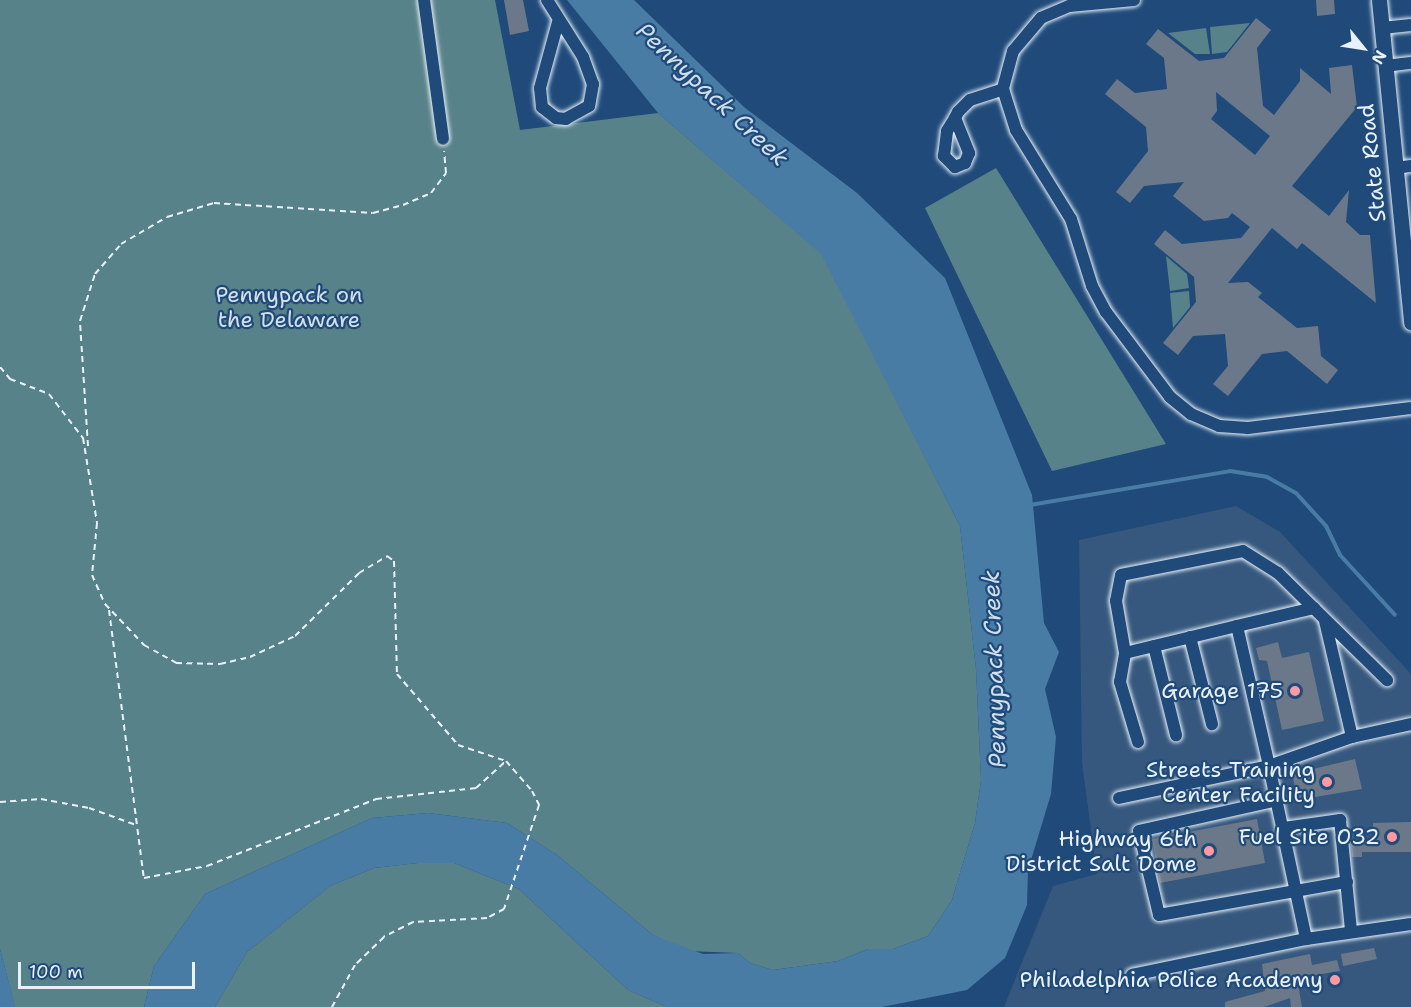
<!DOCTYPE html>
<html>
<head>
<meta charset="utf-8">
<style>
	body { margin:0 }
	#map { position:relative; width:1411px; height:1007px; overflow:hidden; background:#1f4a7a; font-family:"Shantell Sans",sans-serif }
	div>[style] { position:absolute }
	.built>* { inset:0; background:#36587e }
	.green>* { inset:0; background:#588289 }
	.water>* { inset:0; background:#487ca5 }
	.stream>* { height:4px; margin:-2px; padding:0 2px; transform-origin:2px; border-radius:2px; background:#487ca5 }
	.building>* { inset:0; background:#6b7889 }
	.path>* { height:2px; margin-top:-1px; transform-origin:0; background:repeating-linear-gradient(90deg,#e8f1f8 0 6px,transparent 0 10.5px) }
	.roads { filter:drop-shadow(0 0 2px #e8f1f8) drop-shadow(0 0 2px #e8f1f8) }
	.minor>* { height:12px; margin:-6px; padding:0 6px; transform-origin:6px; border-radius:6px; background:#1f4a7a }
	.major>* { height:15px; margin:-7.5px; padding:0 7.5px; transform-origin:7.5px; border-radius:7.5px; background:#1f4a7a }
	.dots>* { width:16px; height:16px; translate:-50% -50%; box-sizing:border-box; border:3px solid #1f4a7a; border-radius:50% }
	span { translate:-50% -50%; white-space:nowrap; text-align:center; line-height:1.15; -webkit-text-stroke:4.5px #1f4a7a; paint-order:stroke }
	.street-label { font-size:22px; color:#e8f1f8 }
	.park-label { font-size:22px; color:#d2e0e7 }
	.poi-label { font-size:22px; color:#e8f1f8 }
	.right { translate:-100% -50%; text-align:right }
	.water-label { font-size:24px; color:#d0dfec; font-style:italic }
	.north { position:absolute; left:1333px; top:18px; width:60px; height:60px; -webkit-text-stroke:4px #1f4a7a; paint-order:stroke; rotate:120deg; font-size:16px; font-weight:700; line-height:24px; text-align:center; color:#e8f1f8 }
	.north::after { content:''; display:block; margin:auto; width:21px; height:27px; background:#e8f1f8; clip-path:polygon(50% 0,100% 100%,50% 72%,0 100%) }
	.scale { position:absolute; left:18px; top:962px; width:177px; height:27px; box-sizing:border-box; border:3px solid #e8f1f8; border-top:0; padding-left:8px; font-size:18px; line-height:21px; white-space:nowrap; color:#e8f1f8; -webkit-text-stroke:4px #1f4a7a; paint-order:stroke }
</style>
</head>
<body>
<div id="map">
	<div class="built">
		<div style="clip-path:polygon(1236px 506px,1280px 532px,1411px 674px,1411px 1007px,1004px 1007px,1053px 886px,1097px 874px,1082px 763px,1079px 540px)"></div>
	</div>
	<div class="green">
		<div style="clip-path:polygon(0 0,495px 0,520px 130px,658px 113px,822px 254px,960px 526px,976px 669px,981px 780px,975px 823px,952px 900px,928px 936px,893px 949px,868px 949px,838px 961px,773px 970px,750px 963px,738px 953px,689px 951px,653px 935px,557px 855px,507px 823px,428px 813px,372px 818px,205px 894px,154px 966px,144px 1007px,15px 1007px,0 949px)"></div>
		<div style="clip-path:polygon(1250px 23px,1227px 52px,1212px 54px,1210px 27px)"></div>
		<div style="clip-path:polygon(1206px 28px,1210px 54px,1195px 54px,1168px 33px)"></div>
		<div style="clip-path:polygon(996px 168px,1166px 444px,1052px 471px,925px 208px)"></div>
		<div style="clip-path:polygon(1166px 256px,1187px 274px,1189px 288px,1170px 291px)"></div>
		<div style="clip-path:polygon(1189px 291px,1190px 307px,1173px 328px,1170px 293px)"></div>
		<div style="clip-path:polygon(418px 863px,454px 863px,519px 889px,628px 990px,667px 1007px,215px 1007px,247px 952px,330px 886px,374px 868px)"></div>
	</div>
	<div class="water">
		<div style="clip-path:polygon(567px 0,634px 0,744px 107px,857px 193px,945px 278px,1032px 495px,1044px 623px,1059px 652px,1045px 689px,1056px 737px,1051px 794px,1028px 870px,1027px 905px,1005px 958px,967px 990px,882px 1007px,667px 1007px,628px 990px,519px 889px,454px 863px,418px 863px,374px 868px,330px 886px,247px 952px,215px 1007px,144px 1007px,154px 966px,205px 894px,372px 818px,428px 813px,507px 823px,557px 855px,653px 935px,703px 954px,738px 953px,750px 963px,773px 970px,838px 961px,868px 949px,893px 949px,928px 936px,952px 900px,975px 823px,981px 780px,976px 669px,960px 526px,821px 254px,658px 113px)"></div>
		<div style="clip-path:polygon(0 949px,15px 1006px,15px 1007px,0 1007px)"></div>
	</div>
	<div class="stream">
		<div style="left:1030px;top:505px;width:203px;rotate:-9.6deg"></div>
		<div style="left:1230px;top:471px;width:37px;rotate:9deg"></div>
		<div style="left:1267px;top:477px;width:33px;rotate:29deg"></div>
		<div style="left:1296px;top:493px;width:45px;rotate:47.7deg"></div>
		<div style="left:1326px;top:526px;width:32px;rotate:64deg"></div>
		<div style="left:1340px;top:555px;width:81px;rotate:47.5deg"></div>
	</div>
	<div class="building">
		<div style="clip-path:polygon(504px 0,523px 0,529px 31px,510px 35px)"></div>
		<div style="clip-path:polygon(1316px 0,1334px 0,1335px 14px,1317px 16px)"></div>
		<div style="clip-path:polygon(evenodd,1256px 18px,1271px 30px,1257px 48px,1263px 106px,1274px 115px,1300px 81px,1300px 68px,1331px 94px,1329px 68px,1352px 65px,1357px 107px,1292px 186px,1329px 216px,1349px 190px,1346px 222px,1360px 235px,1370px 235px,1376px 303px,1302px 243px,1297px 249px,1272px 228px,1228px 283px,1248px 282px,1262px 293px,1258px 297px,1297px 328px,1318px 326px,1321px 356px,1338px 370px,1327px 384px,1287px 351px,1262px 354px,1228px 396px,1213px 384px,1228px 366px,1225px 334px,1193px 336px,1178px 355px,1163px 343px,1196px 302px,1194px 277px,1154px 244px,1165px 230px,1182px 244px,1241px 238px,1250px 227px,1232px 213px,1228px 218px,1204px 221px,1173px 196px,1184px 182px,1144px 186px,1130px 203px,1116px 192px,1148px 151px,1146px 127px,1105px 94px,1117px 79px,1135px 93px,1167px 89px,1164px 58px,1146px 44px,1158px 29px,1199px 61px,1224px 58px,1256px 18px,1216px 92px,1270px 136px,1255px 155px,1211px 119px,1217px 111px,1216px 92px)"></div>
		<div style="clip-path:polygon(1278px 642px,1282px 658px,1309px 652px,1324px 721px,1282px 730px,1267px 661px,1259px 660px,1256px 648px)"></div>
		<div style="clip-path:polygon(1355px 759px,1362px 789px,1298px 800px,1292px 774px)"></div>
		<div style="clip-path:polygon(1257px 819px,1265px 863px,1160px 883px,1152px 839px)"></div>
		<div style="clip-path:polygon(1411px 822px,1411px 852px,1362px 852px,1362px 857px,1352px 857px,1351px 843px,1373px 842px,1373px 823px)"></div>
		<div style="clip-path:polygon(1374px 948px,1377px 959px,1343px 966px,1341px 954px)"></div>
		<div style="clip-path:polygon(1310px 954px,1312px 965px,1337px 960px,1340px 971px,1297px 978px,1302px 1007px,1291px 1007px,1290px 998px,1264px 1007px,1225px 1007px,1225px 1002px,1265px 991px,1262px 964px)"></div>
	</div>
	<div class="path">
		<div style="left:0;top:367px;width:16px;rotate:50deg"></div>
		<div style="left:10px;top:379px;width:42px;rotate:21deg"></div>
		<div style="left:49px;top:394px;width:56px;rotate:52.3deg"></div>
		<div style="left:83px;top:438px;width:86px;rotate:80.6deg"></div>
		<div style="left:97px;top:523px;width:52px;rotate:95.5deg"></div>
		<div style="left:92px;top:575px;width:32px;rotate:66deg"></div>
		<div style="left:105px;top:604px;width:57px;rotate:46.4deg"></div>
		<div style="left:144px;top:645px;width:37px;rotate:29deg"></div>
		<div style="left:176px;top:663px;width:44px;rotate:1.3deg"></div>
		<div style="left:220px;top:664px;width:31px;rotate:-13deg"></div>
		<div style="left:250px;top:657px;width:50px;rotate:-25deg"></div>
		<div style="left:295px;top:636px;width:90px;rotate:-44.5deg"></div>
		<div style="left:359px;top:573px;width:33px;rotate:-31deg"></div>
		<div style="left:387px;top:556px;width:9px;rotate:36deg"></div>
		<div style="left:394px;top:561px;width:113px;rotate:88.5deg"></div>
		<div style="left:397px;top:674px;width:94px;rotate:49.3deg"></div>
		<div style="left:458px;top:745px;width:51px;rotate:18.4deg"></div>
		<div style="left:506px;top:761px;width:40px;rotate:49deg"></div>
		<div style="left:532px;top:791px;width:16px;rotate:63deg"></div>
		<div style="left:539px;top:805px;width:110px;rotate:108.6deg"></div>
		<div style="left:504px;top:909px;width:19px;rotate:152deg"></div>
		<div style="left:487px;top:918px;width:74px;rotate:176.9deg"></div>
		<div style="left:413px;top:922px;width:33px;rotate:153deg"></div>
		<div style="left:384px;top:937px;width:40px;rotate:136deg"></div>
		<div style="left:355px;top:965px;width:48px;rotate:118.7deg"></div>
		<div style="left:88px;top:446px;width:125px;rotate:-93.7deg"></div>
		<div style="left:80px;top:321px;width:49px;rotate:-72.3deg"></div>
		<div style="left:95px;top:274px;width:40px;rotate:-49deg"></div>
		<div style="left:121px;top:244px;width:53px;rotate:-30.4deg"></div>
		<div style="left:167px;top:217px;width:49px;rotate:-16.6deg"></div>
		<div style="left:214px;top:203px;width:159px;rotate:3.6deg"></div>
		<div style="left:373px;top:213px;width:31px;rotate:-15deg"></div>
		<div style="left:403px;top:205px;width:30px;rotate:-23deg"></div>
		<div style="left:431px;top:193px;width:25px;rotate:-53deg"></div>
		<div style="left:446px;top:173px;width:22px;rotate:-95deg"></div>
		<div style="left:109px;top:610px;width:270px;rotate:82.6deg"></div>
		<div style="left:144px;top:878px;width:64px;rotate:-10.8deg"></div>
		<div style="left:207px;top:866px;width:182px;rotate:-21.6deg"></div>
		<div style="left:376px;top:799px;width:101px;rotate:-6.3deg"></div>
		<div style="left:476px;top:788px;width:40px;rotate:-42deg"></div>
		<div style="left:0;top:802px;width:41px;rotate:-4.2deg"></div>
		<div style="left:41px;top:799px;width:49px;rotate:10.6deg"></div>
		<div style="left:89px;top:808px;width:50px;rotate:19.9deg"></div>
	</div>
	<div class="roads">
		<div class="minor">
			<div style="left:424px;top:0;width:140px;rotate:82.2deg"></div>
			<div style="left:547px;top:0;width:67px;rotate:57.7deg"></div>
			<div style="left:583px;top:57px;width:29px;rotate:70deg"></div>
			<div style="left:593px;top:84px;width:22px;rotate:100deg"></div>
			<div style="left:589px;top:106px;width:26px;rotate:151deg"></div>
			<div style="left:566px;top:119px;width:10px;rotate:-174deg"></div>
			<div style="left:556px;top:118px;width:18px;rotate:-142deg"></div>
			<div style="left:542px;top:107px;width:19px;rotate:-96deg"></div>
			<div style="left:540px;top:88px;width:68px;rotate:-74.7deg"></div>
			<div style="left:1134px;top:0;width:65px;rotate:174.7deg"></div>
			<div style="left:1069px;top:6px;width:30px;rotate:157deg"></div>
			<div style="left:1041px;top:18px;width:43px;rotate:130.3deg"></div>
			<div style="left:1013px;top:51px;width:39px;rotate:105deg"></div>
			<div style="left:1003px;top:89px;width:43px;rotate:72.4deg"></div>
			<div style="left:1016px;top:130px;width:105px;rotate:58.3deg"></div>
			<div style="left:1071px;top:219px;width:70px;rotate:72.6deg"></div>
			<div style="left:1092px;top:286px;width:30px;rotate:62deg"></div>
			<div style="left:1106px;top:312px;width:106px;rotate:53deg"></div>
			<div style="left:1170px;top:397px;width:27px;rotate:39deg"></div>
			<div style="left:1191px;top:414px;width:30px;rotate:23deg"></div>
			<div style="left:1219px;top:426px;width:29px;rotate:4deg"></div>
			<div style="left:1248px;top:428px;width:164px;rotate:-7deg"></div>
			<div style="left:1382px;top:28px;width:29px;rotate:-6deg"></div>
			<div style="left:1385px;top:66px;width:26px;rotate:-7deg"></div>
			<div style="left:955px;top:118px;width:38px;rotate:68deg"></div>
			<div style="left:969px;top:153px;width:11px;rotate:112deg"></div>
			<div style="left:965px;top:163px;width:11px;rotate:158deg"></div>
			<div style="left:955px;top:167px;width:16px;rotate:-135deg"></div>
			<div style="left:944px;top:156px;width:25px;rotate:-83deg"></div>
			<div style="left:947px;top:131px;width:15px;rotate:-58deg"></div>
			<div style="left:955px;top:118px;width:7px;rotate:-63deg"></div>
			<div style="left:958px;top:112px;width:17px;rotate:-45deg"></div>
			<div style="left:970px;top:100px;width:35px;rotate:-18deg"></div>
			<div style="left:1396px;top:168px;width:15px;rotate:-8deg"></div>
			<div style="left:1325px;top:621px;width:119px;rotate:76.9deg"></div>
			<div style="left:1237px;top:626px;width:79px;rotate:-13.2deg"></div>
			<div style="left:1190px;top:637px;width:90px;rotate:75.8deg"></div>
			<div style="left:1154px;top:646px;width:92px;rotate:76.1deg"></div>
			<div style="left:1125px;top:653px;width:53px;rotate:-99.8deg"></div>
			<div style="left:1116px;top:601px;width:26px;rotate:-79deg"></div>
			<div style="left:1121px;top:575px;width:124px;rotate:-11.1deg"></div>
			<div style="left:1243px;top:551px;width:41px;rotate:32.2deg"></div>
			<div style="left:1278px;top:573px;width:153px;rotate:44.5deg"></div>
			<div style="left:1138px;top:742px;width:63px;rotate:-106.7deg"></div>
			<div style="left:1120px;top:682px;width:29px;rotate:-80deg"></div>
			<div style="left:1125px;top:653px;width:115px;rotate:-13.6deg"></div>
			<div style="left:1237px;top:626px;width:144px;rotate:77.1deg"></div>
			<div style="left:1269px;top:766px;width:88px;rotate:-19.3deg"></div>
			<div style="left:1352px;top:737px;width:60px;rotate:-12.4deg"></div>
			<div style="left:1119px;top:798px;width:153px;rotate:-12deg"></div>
			<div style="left:1269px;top:766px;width:177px;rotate:77.9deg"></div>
			<div style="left:1278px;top:800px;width:142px;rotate:167.4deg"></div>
			<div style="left:1139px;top:831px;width:86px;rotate:76.6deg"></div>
			<div style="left:1159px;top:915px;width:191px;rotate:-10deg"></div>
			<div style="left:1284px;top:828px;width:57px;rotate:-8.1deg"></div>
			<div style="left:1340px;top:820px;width:112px;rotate:84.3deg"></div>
			<div style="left:1132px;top:975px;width:178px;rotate:-11.7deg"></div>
			<div style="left:1306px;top:939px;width:106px;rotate:-8.1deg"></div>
		</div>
		<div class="major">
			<div style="left:1379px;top:0;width:324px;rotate:84.3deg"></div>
		</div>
	</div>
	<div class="dots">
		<div style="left:1295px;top:691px;background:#ff9aa2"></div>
		<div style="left:1327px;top:782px;background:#ff9aa2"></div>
		<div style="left:1392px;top:837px;background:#ff9aa2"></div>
		<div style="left:1209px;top:851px;background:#ff9aa2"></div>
		<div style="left:1335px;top:980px;background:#ff9aa2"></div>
	</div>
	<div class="street-label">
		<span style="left:1372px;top:163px;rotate:-96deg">State Road</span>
	</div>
	<div class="park-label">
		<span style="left:289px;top:307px">Pennypack on<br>the Delaware</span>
	</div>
	<div class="poi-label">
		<span class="right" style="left:1283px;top:691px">Garage 175</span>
		<span class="right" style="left:1315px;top:782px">Streets Training<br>Center Facility</span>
		<span class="right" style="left:1380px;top:837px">Fuel Site 032</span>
		<span class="right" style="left:1197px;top:851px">Highway 6th<br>District Salt Dome</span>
		<span class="right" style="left:1323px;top:980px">Philadelphia Police Academy</span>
	</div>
	<div class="water-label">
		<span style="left:712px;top:95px;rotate:43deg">Pennypack Creek</span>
		<span style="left:995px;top:669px;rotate:-92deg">Pennypack Creek</span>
	</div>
	<div class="north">N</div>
	<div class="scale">100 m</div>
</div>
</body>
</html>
